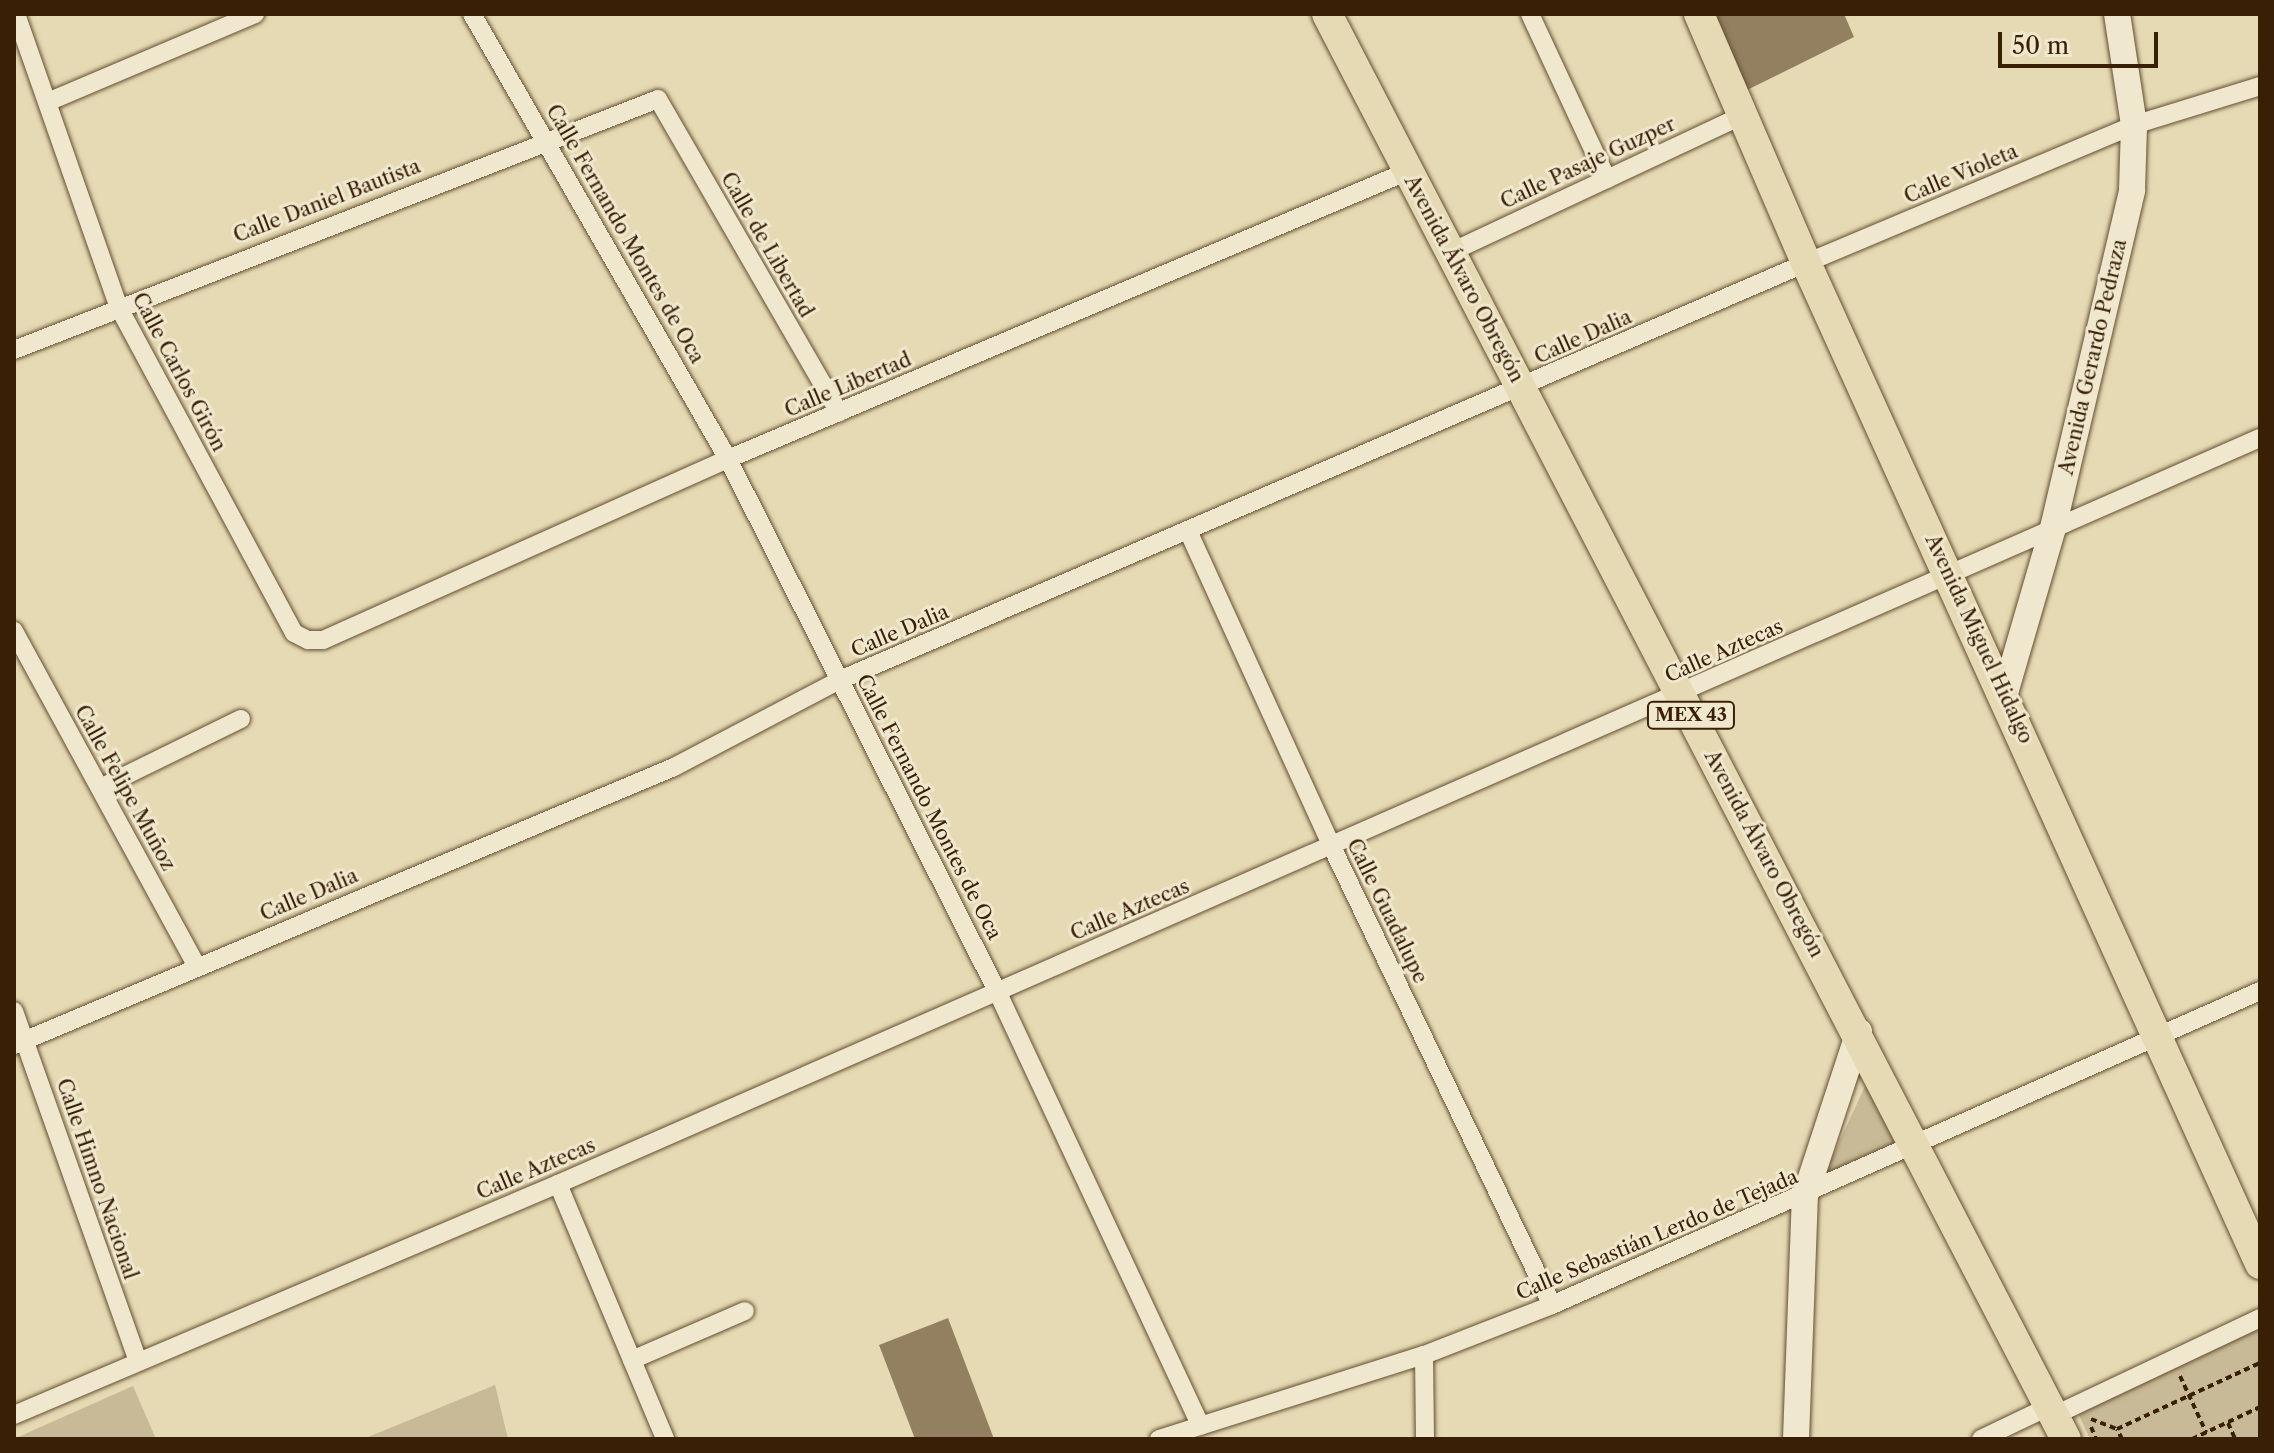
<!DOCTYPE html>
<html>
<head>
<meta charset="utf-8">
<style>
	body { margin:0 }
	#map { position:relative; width:2274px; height:1453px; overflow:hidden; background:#e6dab4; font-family:"Libre Caslon Text",serif }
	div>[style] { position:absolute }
	.green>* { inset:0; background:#c8ba96 }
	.building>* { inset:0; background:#928060 }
	.path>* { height:4px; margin-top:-2px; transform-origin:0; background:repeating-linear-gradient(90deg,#381f05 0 6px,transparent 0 10px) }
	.roads { filter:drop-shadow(0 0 2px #644e31) drop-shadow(0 0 2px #644e31) }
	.street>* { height:18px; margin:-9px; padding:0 9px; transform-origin:9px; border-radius:9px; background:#efe7ce }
	.secondary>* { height:26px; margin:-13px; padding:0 13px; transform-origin:13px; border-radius:13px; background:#efe7ce }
	.primary>* { height:30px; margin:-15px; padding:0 15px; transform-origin:15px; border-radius:15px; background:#e6dab4 }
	span { translate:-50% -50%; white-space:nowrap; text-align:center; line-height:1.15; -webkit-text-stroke:6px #efe7ce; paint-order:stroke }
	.shield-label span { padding:2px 6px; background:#efe7ce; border:2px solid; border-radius:6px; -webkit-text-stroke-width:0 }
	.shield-label { font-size:18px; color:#381f05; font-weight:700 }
	.street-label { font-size:20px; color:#381f05 }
	.frame { position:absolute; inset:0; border:16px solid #381f05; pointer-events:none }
	.scale { position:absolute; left:1998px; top:32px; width:160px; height:36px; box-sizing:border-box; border:4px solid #381f05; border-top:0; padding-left:10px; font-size:24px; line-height:28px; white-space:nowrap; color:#381f05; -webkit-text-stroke:6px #efe7ce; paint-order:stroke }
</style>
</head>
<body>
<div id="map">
	<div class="green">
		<div style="clip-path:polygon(1872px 1071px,1904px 1142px,1824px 1175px)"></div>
		<div style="clip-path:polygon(2260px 1325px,2260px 1439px,2090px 1439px,2077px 1411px)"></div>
		<div style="clip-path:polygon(495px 1385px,508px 1439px,363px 1439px)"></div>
		<div style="clip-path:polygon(133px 1386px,156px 1439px,14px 1439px,36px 1429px)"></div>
	</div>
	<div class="building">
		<div style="clip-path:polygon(1715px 14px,1844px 14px,1854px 37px,1747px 90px)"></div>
		<div style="clip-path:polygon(948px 1318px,994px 1439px,915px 1439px,879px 1345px)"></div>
	</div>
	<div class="path">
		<div style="left:2180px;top:1376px;width:62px;rotate:65.1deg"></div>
		<div style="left:2091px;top:1419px;width:28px;rotate:21deg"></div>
		<div style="left:2228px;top:1423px;width:17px;rotate:66deg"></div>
		<div style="left:2091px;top:1427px;width:13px;rotate:67deg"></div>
		<div style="left:2122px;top:1439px;width:11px;rotate:-117deg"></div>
		<div style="left:2117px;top:1429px;width:157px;rotate:-24.8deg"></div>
		<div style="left:2192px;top:1439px;width:75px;rotate:-25.2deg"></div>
	</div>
	<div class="roads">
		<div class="street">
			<div style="left:16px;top:14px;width:309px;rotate:70.7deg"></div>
			<div style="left:118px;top:306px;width:371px;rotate:61.7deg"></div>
			<div style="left:294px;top:633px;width:16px;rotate:27deg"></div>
			<div style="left:308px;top:640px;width:15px"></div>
			<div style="left:323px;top:640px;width:444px;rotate:-24.1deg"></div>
			<div style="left:728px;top:459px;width:738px;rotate:-22.95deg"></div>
			<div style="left:472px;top:14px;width:513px;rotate:60.09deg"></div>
			<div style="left:728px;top:459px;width:596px;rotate:63.18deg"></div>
			<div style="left:997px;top:991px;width:480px;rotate:64.9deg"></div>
			<div style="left:1530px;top:14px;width:182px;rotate:65deg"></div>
			<div style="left:50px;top:101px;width:223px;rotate:-23deg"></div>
			<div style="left:1451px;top:252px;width:323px;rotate:-25.1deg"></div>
			<div style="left:14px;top:350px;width:691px;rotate:-21.29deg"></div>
			<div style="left:658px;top:99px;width:362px;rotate:60deg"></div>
			<div style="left:1189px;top:533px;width:345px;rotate:65.5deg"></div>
			<div style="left:1332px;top:847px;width:508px;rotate:64.34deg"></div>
			<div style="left:14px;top:631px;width:382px;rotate:61.4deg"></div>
			<div style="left:100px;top:788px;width:157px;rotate:-26.1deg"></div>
			<div style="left:14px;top:1011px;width:372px;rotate:70.5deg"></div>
			<div style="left:14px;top:1045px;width:716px;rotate:-22.84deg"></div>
			<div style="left:674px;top:767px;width:187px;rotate:-27.7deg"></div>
			<div style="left:840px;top:680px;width:1052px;rotate:-23.35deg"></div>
			<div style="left:1806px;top:263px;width:356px;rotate:-22.8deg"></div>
			<div style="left:2134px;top:125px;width:132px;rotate:-17.2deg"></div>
			<div style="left:558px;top:1184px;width:277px;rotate:67.2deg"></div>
			<div style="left:1424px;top:1355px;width:84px;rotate:89.3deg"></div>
			<div style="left:632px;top:1360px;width:123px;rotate:-23.4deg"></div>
			<div style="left:14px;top:1415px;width:591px;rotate:-23.01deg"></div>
			<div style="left:558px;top:1184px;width:1858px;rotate:-23.67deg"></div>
			<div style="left:2055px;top:1415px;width:227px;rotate:-25.3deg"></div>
			<div style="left:1159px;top:1439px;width:278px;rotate:-17.6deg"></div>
			<div style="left:1424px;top:1355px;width:137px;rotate:-21.3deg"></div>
			<div style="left:1552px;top:1305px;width:775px;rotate:-23.92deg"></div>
			<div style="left:1981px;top:1439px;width:76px;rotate:-25.6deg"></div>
		</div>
		<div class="secondary">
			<div style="left:2005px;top:693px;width:172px;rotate:-73.8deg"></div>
			<div style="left:2053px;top:528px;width:347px;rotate:-76.8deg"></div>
			<div style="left:2132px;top:190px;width:65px;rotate:-88.2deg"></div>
			<div style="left:2134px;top:125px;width:112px;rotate:-98.7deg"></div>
			<div style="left:1796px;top:1439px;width:243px;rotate:-87.9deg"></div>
			<div style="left:1805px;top:1196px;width:173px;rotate:-71.8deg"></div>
		</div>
		<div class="primary">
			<div style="left:1327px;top:14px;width:1605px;rotate:62.59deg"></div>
			<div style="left:1699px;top:14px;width:271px;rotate:66.7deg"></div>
			<div style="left:1806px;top:263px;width:1099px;rotate:65.6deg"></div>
		</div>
	</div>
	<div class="shield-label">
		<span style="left:1691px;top:715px">MEX 43</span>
	</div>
	<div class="street-label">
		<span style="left:1588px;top:163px;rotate:-25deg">Calle Pasaje Guzper</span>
		<span style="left:1961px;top:174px;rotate:-23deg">Calle Violeta</span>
		<span style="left:327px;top:201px;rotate:-21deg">Calle Daniel Bautista</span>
		<span style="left:625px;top:234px;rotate:60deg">Calle Fernando Montes de Oca</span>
		<span style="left:767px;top:245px;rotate:60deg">Calle de Libertad</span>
		<span style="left:1464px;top:279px;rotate:62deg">Avenida Álvaro Obregón</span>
		<span style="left:1583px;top:337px;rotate:-24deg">Calle Dalia</span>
		<span style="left:2093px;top:357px;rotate:-77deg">Avenida Gerardo Pedraza</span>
		<span style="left:179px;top:372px;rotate:62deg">Calle Carlos Girón</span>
		<span style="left:848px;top:385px;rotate:-23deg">Calle Libertad</span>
		<span style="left:900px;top:631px;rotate:-23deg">Calle Dalia</span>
		<span style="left:1979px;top:639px;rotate:65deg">Avenida Miguel Hidalgo</span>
		<span style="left:1724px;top:651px;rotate:-24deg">Calle Aztecas</span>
		<span style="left:125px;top:788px;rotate:61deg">Calle Felipe Muñoz</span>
		<span style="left:929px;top:807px;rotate:63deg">Calle Fernando Montes de Oca</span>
		<span style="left:1764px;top:854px;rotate:62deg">Avenida Álvaro Obregón</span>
		<span style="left:309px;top:895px;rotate:-23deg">Calle Dalia</span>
		<span style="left:1130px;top:910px;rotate:-23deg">Calle Aztecas</span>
		<span style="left:1387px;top:911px;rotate:64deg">Calle Guadalupe</span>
		<span style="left:536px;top:1169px;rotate:-23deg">Calle Aztecas</span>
		<span style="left:97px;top:1179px;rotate:71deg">Calle Himno Nacional</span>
		<span style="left:1657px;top:1235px;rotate:-23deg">Calle Sebastián Lerdo de Tejada</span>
	</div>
	<div class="frame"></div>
	<div class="scale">50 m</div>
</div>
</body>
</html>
